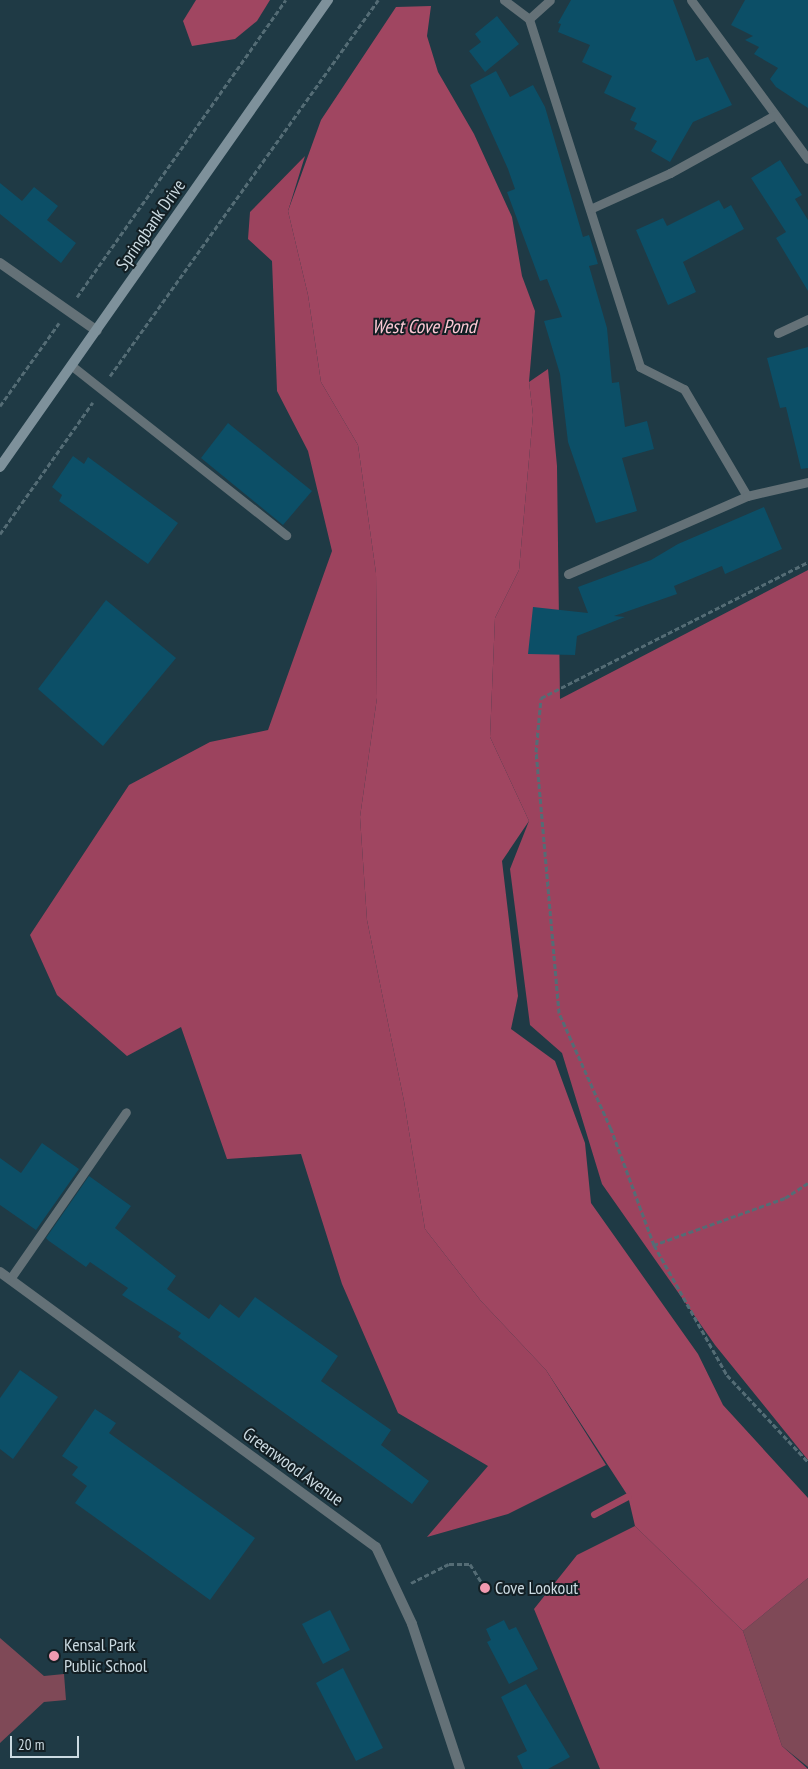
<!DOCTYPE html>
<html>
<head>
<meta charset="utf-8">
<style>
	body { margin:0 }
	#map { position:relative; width:808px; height:1769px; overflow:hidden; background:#1f3a45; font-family:"PT Sans Narrow",sans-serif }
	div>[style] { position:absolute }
	.green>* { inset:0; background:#7f4957 }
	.forest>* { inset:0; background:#9c435e }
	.water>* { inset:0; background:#a04661 }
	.stream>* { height:7px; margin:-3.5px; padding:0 3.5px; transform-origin:3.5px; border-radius:3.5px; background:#a04661 }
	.building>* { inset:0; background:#0c4f67 }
	.path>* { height:3px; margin-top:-1.5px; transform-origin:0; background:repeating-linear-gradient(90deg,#546c75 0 5px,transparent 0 7.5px) }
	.lane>* { height:9px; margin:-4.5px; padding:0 4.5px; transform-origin:4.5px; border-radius:4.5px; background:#647177 }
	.street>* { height:10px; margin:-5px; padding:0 5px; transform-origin:5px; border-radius:5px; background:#647177 }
	.secondary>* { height:10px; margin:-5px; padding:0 5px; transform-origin:5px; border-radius:5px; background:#7e919b }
	.dots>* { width:14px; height:14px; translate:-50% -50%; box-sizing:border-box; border:2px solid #131f24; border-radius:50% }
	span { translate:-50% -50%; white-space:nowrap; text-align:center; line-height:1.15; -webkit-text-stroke:4px #131f24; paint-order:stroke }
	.street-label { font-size:18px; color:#cbdae1 }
	.poi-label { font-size:18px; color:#cbdae1 }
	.left { translate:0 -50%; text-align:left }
	.water-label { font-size:19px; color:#fdc9d5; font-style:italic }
	.scale { position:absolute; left:10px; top:1736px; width:69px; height:22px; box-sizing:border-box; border:2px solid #cbdae1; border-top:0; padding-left:6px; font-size:15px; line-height:18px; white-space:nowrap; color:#cbdae1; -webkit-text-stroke:4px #131f24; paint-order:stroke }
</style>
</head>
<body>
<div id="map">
	<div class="green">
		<div style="clip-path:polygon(808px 1578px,808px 1767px,782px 1746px,743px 1631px)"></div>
		<div style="clip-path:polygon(0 1638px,44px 1676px,64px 1674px,66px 1700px,44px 1702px,0 1743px)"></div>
	</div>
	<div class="forest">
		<div style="clip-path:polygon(305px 156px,288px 211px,308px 295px,321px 382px,358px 445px,376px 573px,377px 698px,360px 817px,367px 920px,404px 1101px,425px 1229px,481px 1301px,546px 1370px,606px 1465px,508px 1514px,427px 1537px,488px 1466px,398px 1413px,342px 1284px,301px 1154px,227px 1159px,181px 1027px,127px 1056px,57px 995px,30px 935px,129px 785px,210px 742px,268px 730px,332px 551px,308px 451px,277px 391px,272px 261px,248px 239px,250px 212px)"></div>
		<div style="clip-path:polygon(548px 369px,557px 466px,560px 699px,808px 570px,808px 1460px,715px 1345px,602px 1184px,562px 1053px,530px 1025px,510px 869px,529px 821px,490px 737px,495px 618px,519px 570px,533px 415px,529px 382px)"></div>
		<div style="clip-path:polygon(635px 1526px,743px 1631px,782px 1746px,808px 1769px,600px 1769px,534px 1609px,577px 1555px)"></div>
	</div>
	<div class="water">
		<div style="clip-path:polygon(196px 0,270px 0,257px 21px,235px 39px,192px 46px,183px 21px)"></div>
		<div style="clip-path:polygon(431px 6px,427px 36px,438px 72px,474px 134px,512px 217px,522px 276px,535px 311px,529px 382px,533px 415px,519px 570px,495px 618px,490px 737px,529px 821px,502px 861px,518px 996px,511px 1029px,555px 1061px,585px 1143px,591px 1203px,698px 1354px,723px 1405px,808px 1498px,808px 1578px,743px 1631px,635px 1526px,628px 1496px,546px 1370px,481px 1301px,425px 1229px,404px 1101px,367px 920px,360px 817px,377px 698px,376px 573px,358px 445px,321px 382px,308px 295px,288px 211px,321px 120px,396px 7px)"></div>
	</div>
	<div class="stream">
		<div style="left:594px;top:1514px;width:38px;rotate:-28deg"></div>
	</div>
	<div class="building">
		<div style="clip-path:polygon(571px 0,673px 0,696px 61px,708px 57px,732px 105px,693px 122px,670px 162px,651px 151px,657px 141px,634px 129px,637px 123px,630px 120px,636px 108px,604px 93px,612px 76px,582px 62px,590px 45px,558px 32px,561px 24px,558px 23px)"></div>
		<div style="clip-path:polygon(745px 0,808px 0,808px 108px,776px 87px,770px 79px,778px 68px,754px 54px,759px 47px,745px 40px,753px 36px,731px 25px)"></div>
		<div style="clip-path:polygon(497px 16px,519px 44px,485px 72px,469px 51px,481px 42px,475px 34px)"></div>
		<div style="clip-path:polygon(496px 71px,510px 97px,533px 85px,545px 107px,583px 237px,589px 235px,598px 264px,589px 266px,607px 328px,612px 383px,619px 382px,625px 427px,647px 421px,654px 449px,622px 458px,637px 511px,596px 523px,568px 442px,560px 374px,544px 321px,562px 317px,547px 279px,540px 281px,507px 192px,515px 189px,508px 169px,470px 85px)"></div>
		<div style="clip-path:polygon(780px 160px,802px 195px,795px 199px,808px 220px,808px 291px,776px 238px,786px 232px,751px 178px)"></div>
		<div style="clip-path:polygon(0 183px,22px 201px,34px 187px,58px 206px,47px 220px,76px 243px,61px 263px,0 214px)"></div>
		<div style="clip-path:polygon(719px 200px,724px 209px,731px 205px,744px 229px,683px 262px,696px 292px,668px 305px,636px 230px,663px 218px,667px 226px)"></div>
		<div style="clip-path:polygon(808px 347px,808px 468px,801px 469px,786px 407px,780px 408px,767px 358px)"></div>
		<div style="clip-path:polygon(228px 423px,312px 491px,283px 525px,201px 458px)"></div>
		<div style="clip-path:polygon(73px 456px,84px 464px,88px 457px,178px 523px,148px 564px,59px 501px,62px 495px,52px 487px)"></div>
		<div style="clip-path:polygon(764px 507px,782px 549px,725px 574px,722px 566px,674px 586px,677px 594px,614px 616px,625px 617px,577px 636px,575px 655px,528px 654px,533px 607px,588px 613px,578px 587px,651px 560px,678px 544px)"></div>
		<div style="clip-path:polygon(106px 600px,176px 658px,103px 746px,38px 689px)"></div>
		<div style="clip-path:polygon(42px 1143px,79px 1169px,36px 1230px,0 1205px,0 1158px,21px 1173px)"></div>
		<div style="clip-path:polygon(89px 1176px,131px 1206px,115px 1228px,176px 1276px,167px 1289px,209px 1319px,220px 1304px,239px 1318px,255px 1297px,338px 1356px,321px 1381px,391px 1430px,381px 1445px,429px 1481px,412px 1504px,178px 1337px,181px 1333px,122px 1295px,128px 1288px,90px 1262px,86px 1267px,49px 1241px,46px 1238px)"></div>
		<div style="clip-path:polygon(20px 1370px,58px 1397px,13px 1459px,0 1449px,0 1398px)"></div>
		<div style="clip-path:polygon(95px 1409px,116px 1423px,109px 1433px,255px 1538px,210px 1600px,75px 1503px,87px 1486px,72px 1475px,78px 1467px,62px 1456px)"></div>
		<div style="clip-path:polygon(330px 1610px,350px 1650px,323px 1664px,302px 1624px)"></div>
		<div style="clip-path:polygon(504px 1620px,509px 1630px,516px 1627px,538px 1669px,509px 1684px,487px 1642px,491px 1640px,486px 1629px)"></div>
		<div style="clip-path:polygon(343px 1668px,383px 1748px,356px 1761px,316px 1683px)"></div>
		<div style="clip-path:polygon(526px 1684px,570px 1757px,548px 1769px,523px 1769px,517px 1756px,527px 1751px,501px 1697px)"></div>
	</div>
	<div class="path">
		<div style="left:77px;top:297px;width:363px;rotate:-54.9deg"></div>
		<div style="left:110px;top:376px;width:462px;rotate:-54.5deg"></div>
		<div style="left:0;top:406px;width:102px;rotate:-54.6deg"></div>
		<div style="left:0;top:534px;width:161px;rotate:-54.8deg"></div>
		<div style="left:808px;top:1183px;width:27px;rotate:147deg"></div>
		<div style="left:785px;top:1198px;width:139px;rotate:160.3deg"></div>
		<div style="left:654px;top:1245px;width:149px;rotate:60.7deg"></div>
		<div style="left:727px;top:1375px;width:119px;rotate:47deg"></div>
		<div style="left:654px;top:1245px;width:124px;rotate:-110.3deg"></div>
		<div style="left:611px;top:1129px;width:127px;rotate:-114.1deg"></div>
		<div style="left:559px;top:1013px;width:262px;rotate:-95deg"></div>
		<div style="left:536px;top:752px;width:54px;rotate:-84.7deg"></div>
		<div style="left:541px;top:698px;width:300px;rotate:-27deg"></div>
		<div style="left:411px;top:1583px;width:42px;rotate:-26.6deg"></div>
		<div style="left:449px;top:1564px;width:21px"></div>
		<div style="left:470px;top:1564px;width:28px;rotate:58deg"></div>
	</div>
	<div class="lane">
		<div style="left:504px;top:0;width:31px;rotate:37deg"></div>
		<div style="left:529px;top:19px;width:365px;rotate:72.3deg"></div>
		<div style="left:640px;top:367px;width:49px;rotate:26.6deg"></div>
		<div style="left:684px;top:389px;width:124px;rotate:59.5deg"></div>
		<div style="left:691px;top:0;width:197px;rotate:53.7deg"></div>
		<div style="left:529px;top:19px;width:28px;rotate:-42deg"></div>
		<div style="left:590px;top:209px;width:88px;rotate:-24.2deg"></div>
		<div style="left:670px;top:173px;width:120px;rotate:-28.9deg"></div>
		<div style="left:778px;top:333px;width:33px;rotate:-25deg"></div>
		<div style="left:72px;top:366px;width:273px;rotate:38.3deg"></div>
		<div style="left:568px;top:574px;width:195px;rotate:-23.5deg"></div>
		<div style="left:747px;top:496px;width:63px;rotate:-12.9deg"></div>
		<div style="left:10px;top:1279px;width:203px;rotate:-55.2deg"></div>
	</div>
	<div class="street">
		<div style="left:0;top:263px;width:118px;rotate:35deg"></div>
		<div style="left:0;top:1272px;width:466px;rotate:36.2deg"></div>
		<div style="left:376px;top:1547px;width:85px;rotate:64.9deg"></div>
		<div style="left:412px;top:1624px;width:153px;rotate:71.7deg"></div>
	</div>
	<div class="secondary">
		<div style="left:0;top:467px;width:571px;rotate:-54.92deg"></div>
	</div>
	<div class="dots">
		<div style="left:485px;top:1588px;background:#f29ab0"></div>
		<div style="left:54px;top:1656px;background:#f29ab0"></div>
	</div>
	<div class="street-label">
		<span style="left:151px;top:225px;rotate:-55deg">Springbank Drive</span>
		<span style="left:293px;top:1467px;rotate:36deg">Greenwood Avenue</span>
	</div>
	<div class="poi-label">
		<span class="left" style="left:495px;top:1588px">Cove Lookout</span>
		<span class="left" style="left:64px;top:1656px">Kensal Park<br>Public School</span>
	</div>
	<div class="water-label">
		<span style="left:424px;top:327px">West Cove Pond</span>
	</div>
	<div class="scale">20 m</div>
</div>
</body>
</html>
